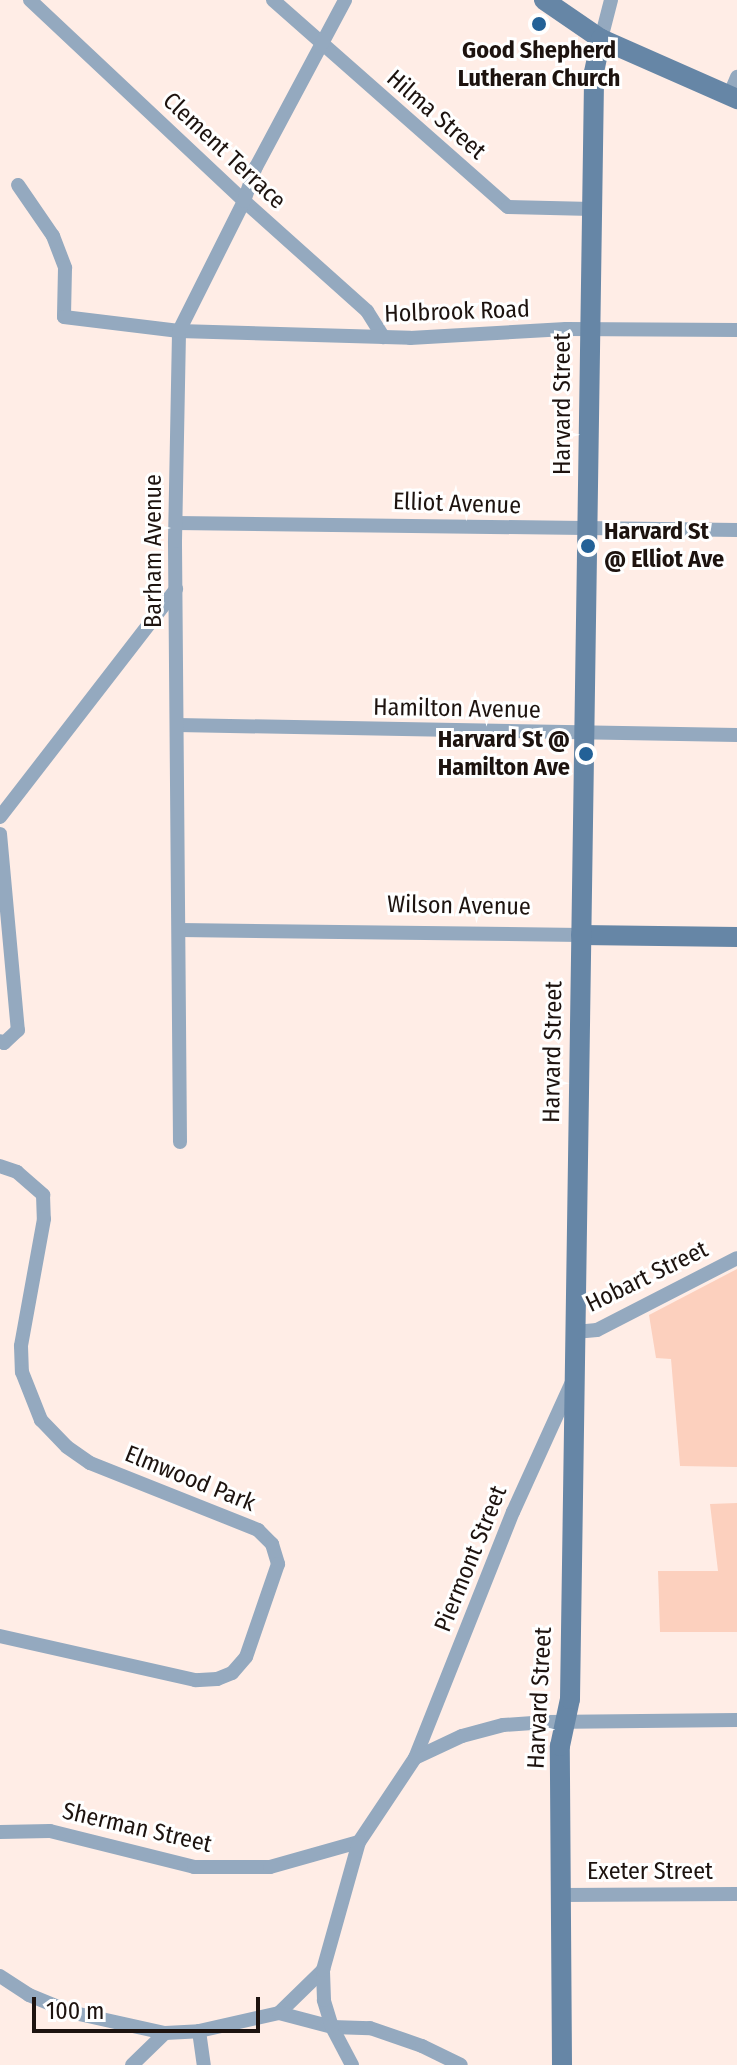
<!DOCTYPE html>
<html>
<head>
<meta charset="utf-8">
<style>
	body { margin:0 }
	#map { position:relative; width:737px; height:2065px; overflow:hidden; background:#ffede6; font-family:"Fira Sans Condensed",sans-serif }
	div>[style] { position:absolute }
	.green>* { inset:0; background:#fcd0be }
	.street>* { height:14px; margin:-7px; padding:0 7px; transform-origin:7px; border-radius:7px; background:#94a9bf }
	.secondary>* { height:20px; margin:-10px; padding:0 10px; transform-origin:10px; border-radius:10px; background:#6686a6 }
	.dots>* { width:22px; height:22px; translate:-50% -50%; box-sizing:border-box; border:4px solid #fff; border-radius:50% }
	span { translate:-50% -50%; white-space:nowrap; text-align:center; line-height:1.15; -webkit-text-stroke:6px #fff; paint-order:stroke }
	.poi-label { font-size:24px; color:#1d130f; font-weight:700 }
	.left { translate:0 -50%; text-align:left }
	.right { translate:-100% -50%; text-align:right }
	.street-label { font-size:24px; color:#1d130f }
	.scale { position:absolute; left:32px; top:1997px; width:228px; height:36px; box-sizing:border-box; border:4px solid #1d130f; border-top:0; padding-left:10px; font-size:24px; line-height:28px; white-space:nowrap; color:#1d130f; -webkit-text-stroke:6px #fff; paint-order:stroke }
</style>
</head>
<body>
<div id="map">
	<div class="green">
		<div style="clip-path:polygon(737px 1269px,737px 1467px,680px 1466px,671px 1359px,656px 1358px,649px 1315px)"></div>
		<div style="clip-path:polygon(737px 1503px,737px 1632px,660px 1632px,658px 1571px,718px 1571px,710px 1504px)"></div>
	</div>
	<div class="street">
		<div style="left:30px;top:0;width:294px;rotate:43.2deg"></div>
		<div style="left:244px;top:201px;width:165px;rotate:41.8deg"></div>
		<div style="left:367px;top:311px;width:31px;rotate:58deg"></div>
		<div style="left:273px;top:0;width:313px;rotate:41.4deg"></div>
		<div style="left:508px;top:207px;width:84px;rotate:1.4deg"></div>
		<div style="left:601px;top:39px;width:40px;rotate:-75.6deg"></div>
		<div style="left:729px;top:96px;width:21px;rotate:-67deg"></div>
		<div style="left:18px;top:185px;width:62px;rotate:55.5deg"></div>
		<div style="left:53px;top:236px;width:34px;rotate:69deg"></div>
		<div style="left:65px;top:268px;width:49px;rotate:91.2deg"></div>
		<div style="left:64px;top:317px;width:116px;rotate:6.9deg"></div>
		<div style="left:179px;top:331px;width:231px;rotate:1.7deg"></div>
		<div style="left:410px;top:338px;width:156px;rotate:-3.3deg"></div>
		<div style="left:566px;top:329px;width:171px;rotate:0.3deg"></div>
		<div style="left:176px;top:523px;width:561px;rotate:0.71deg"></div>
		<div style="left:177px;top:725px;width:560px;rotate:1.02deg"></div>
		<div style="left:0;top:817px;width:288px;rotate:-52.3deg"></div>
		<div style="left:0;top:834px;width:197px;rotate:84.8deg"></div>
		<div style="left:18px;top:1030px;width:19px;rotate:137deg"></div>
		<div style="left:4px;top:1043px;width:4px;rotate:-153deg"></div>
		<div style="left:180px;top:930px;width:401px;rotate:0.7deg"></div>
		<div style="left:180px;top:1142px;width:601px;rotate:-90.48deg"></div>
		<div style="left:175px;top:541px;width:210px;rotate:-88.9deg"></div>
		<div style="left:179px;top:331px;width:145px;rotate:-63.4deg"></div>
		<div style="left:244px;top:201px;width:36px;rotate:-71deg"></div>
		<div style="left:256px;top:167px;width:189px;rotate:-61.9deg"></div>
		<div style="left:0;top:1166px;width:18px;rotate:19deg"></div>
		<div style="left:17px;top:1172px;width:35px;rotate:41deg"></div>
		<div style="left:43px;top:1195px;width:24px;rotate:88deg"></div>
		<div style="left:44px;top:1219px;width:129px;rotate:100.3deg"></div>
		<div style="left:21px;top:1346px;width:26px;rotate:88deg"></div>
		<div style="left:22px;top:1372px;width:52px;rotate:68.4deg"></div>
		<div style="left:41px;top:1420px;width:37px;rotate:46deg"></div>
		<div style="left:67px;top:1447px;width:28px;rotate:35deg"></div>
		<div style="left:90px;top:1463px;width:181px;rotate:21.7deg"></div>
		<div style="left:258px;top:1530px;width:20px;rotate:45deg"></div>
		<div style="left:272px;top:1544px;width:21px;rotate:73deg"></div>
		<div style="left:278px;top:1564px;width:98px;rotate:109deg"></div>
		<div style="left:246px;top:1657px;width:21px;rotate:131deg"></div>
		<div style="left:232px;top:1673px;width:16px;rotate:158deg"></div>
		<div style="left:217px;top:1679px;width:22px;rotate:177deg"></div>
		<div style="left:195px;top:1680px;width:200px;rotate:-167.3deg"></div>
		<div style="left:575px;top:1332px;width:22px;rotate:-5deg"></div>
		<div style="left:597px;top:1330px;width:157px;rotate:-27.2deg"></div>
		<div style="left:415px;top:1758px;width:265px;rotate:-68.3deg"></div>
		<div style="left:513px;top:1512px;width:143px;rotate:-65.6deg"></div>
		<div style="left:0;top:1832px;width:50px;rotate:-1.1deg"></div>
		<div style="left:50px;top:1831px;width:148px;rotate:14deg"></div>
		<div style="left:194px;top:1867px;width:76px"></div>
		<div style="left:270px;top:1867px;width:92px;rotate:-15.7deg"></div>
		<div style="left:359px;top:1842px;width:101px;rotate:-56.3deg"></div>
		<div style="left:415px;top:1758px;width:52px;rotate:-25.1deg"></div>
		<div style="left:462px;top:1736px;width:42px;rotate:-15deg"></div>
		<div style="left:503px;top:1725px;width:44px;rotate:-3.9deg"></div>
		<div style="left:547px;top:1722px;width:190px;rotate:-0.6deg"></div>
		<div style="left:562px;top:1895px;width:175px;rotate:-0.3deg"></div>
		<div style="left:0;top:1976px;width:35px;rotate:33deg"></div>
		<div style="left:29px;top:1995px;width:44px;rotate:22.5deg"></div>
		<div style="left:70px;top:2012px;width:97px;rotate:12.5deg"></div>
		<div style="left:165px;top:2033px;width:34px;rotate:-3deg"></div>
		<div style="left:199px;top:2031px;width:82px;rotate:-12.7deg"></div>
		<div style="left:279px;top:2013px;width:62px;rotate:-44.3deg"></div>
		<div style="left:279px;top:2013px;width:55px;rotate:14.8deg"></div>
		<div style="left:332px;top:2027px;width:38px;rotate:2deg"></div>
		<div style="left:370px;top:2028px;width:55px;rotate:19.1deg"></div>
		<div style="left:422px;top:2046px;width:43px;rotate:26deg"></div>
		<div style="left:199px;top:2031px;width:34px;rotate:82deg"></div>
		<div style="left:132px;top:2065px;width:46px;rotate:-44.1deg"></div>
		<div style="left:352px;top:2065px;width:43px;rotate:-117.8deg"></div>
		<div style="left:332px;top:2027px;width:28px;rotate:-107deg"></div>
		<div style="left:324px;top:2000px;width:30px;rotate:-92deg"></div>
		<div style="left:323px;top:1970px;width:133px;rotate:-74.3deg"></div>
	</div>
	<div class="secondary">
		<div style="left:544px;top:0;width:69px;rotate:34.4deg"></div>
		<div style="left:601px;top:39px;width:149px;rotate:23.8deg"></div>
		<div style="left:581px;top:935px;width:156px;rotate:0.7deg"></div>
		<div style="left:562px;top:2065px;width:319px;rotate:-90.4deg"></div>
		<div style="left:560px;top:1746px;width:48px;rotate:-78deg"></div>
		<div style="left:570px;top:1699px;width:1627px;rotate:-89.15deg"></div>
		<div style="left:594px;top:72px;width:34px;rotate:-78deg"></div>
	</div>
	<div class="dots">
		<div style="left:539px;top:24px;background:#236197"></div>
		<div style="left:588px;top:546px;background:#236197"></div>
		<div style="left:586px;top:754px;background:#236197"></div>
	</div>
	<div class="poi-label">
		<span style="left:539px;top:65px">Good Shepherd<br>Lutheran Church</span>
		<span class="left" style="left:604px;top:546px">Harvard St<br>@ Elliot Ave</span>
		<span class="right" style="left:570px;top:754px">Harvard St @<br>Hamilton Ave</span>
	</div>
	<div class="street-label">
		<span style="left:436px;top:115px;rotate:41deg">Hilma Street</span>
		<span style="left:224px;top:151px;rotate:43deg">Clement Terrace</span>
		<span style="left:457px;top:312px;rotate:-2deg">Holbrook Road</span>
		<span style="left:563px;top:404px;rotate:-90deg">Harvard Street</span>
		<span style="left:457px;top:504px;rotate:2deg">Elliot Avenue</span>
		<span style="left:154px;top:551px;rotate:-90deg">Barham Avenue</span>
		<span style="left:457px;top:709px;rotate:1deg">Hamilton Avenue</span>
		<span style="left:459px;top:906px;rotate:1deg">Wilson Avenue</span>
		<span style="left:553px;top:1052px;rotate:-89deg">Harvard Street</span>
		<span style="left:647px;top:1277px;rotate:-26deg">Hobart Street</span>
		<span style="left:190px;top:1479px;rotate:22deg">Elmwood Park</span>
		<span style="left:471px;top:1559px;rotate:-68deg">Piermont Street</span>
		<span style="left:540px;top:1698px;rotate:-87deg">Harvard Street</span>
		<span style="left:137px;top:1828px;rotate:13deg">Sherman Street</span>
		<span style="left:650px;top:1872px">Exeter Street</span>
	</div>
	<div class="scale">100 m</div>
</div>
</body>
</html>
